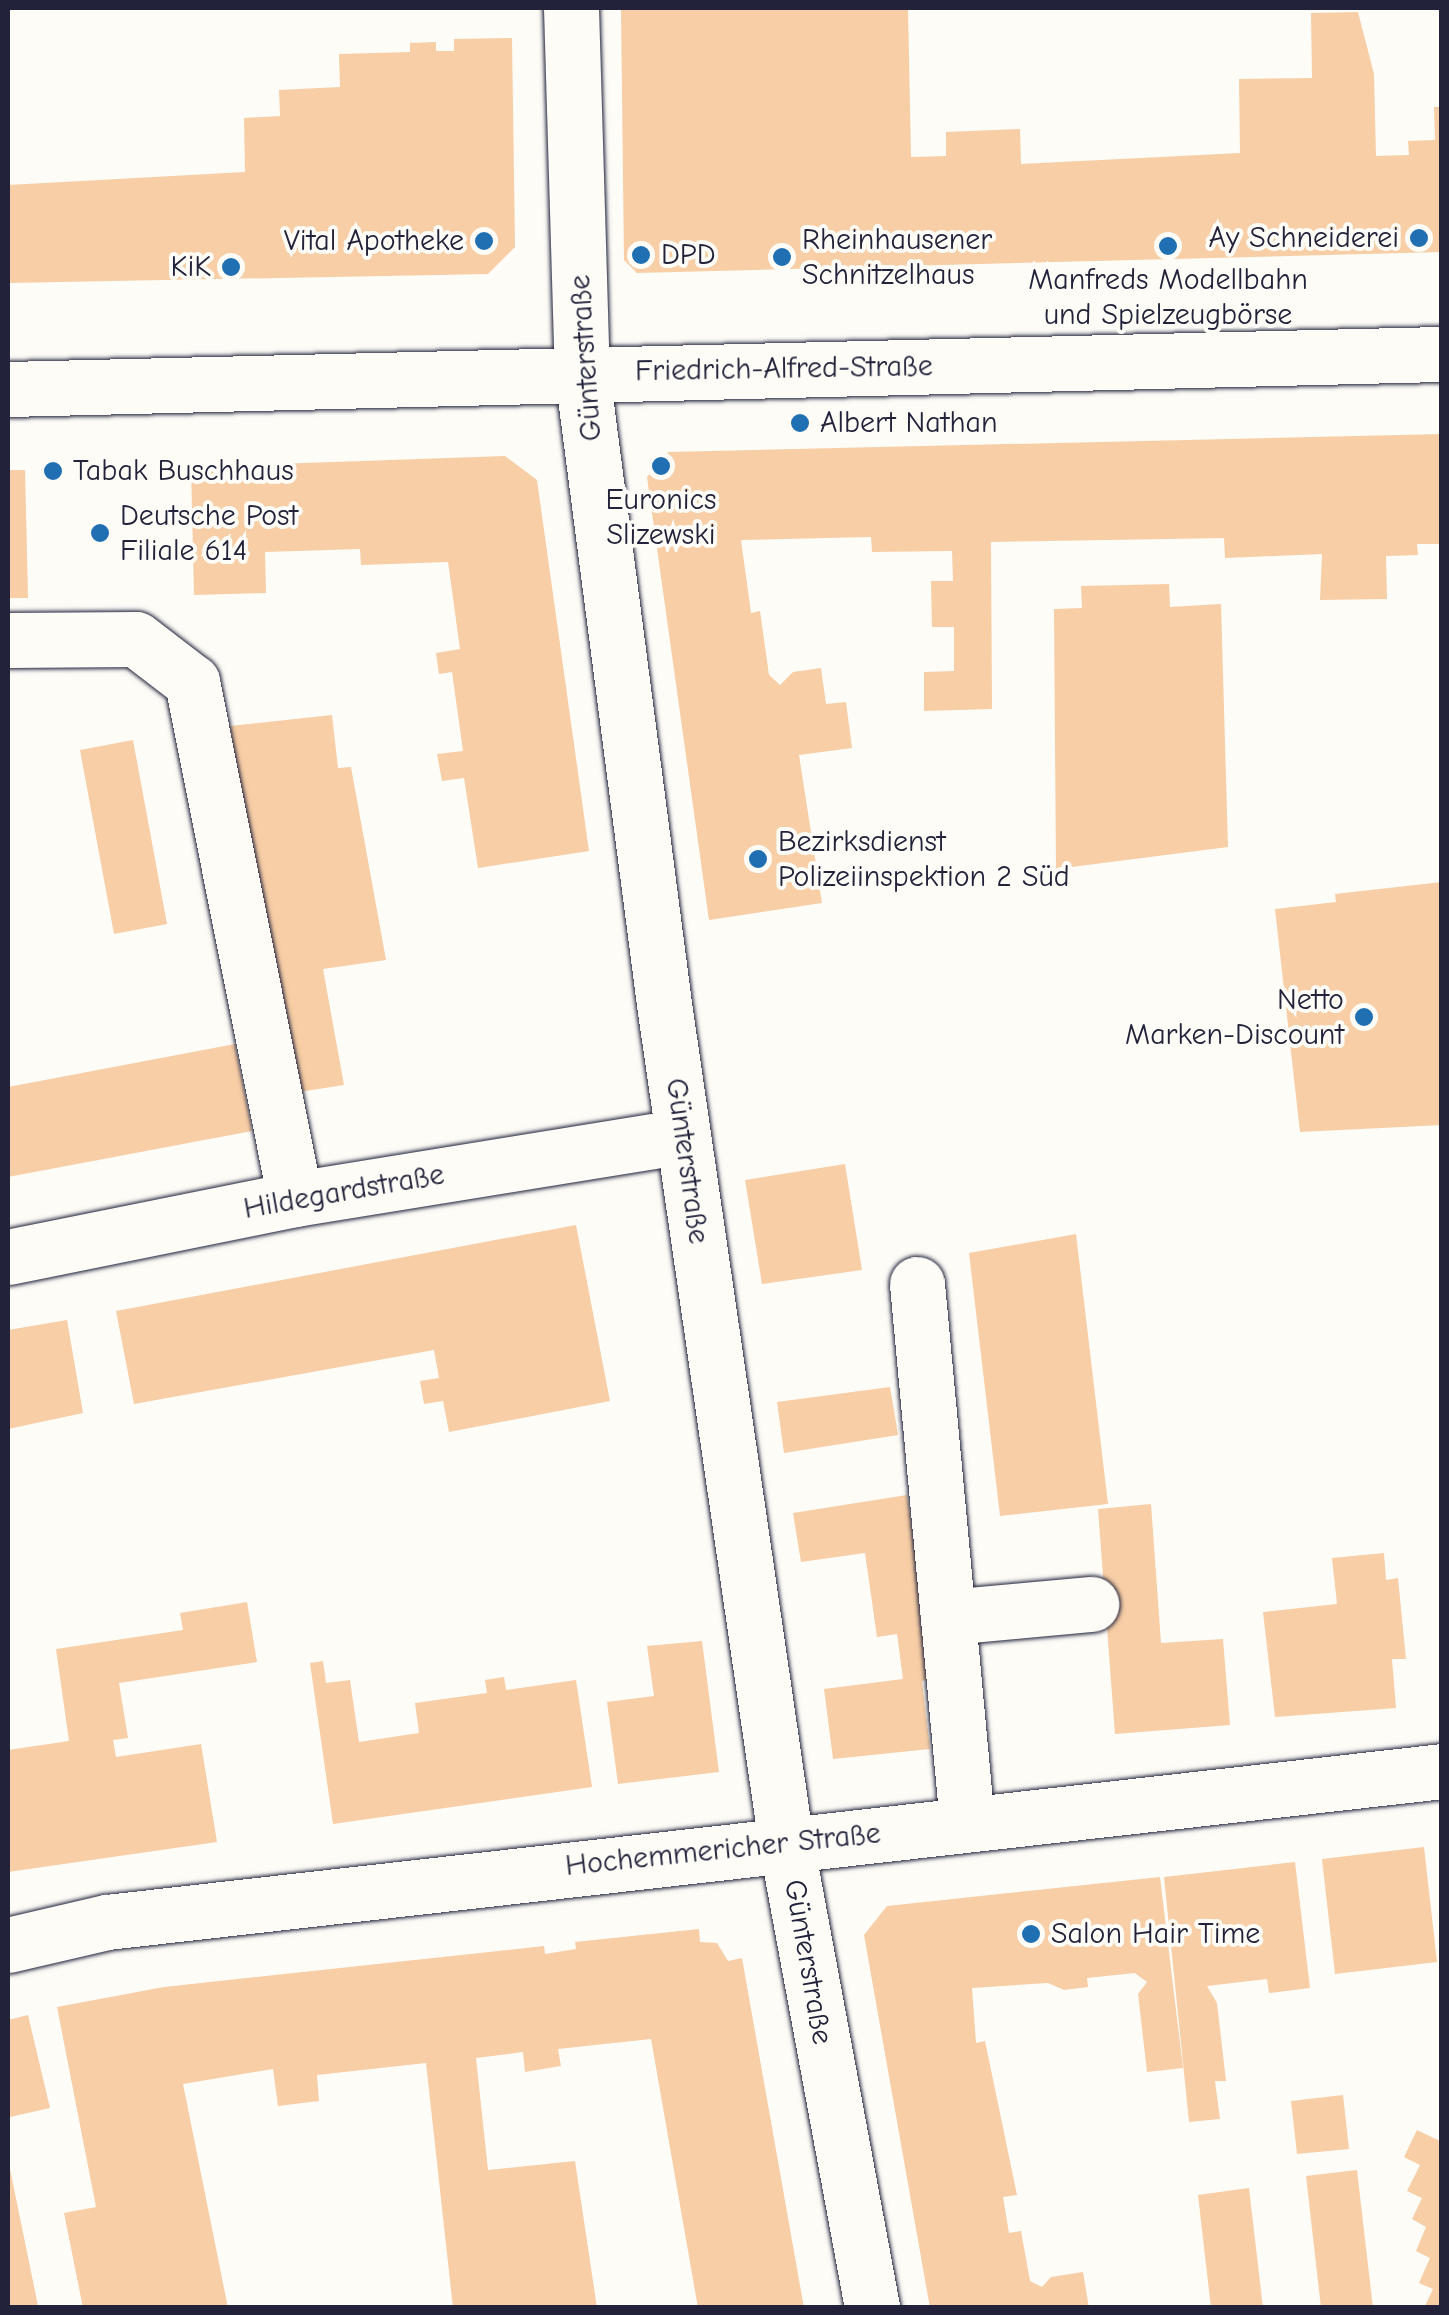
<!DOCTYPE html>
<html>
<head>
<meta charset="utf-8">
<style>
	body { margin:0 }
	#map { position:relative; width:1449px; height:2315px; overflow:hidden; background:#fdfcf7; font-family:"Comic Neue",sans-serif }
	div>[style] { position:absolute }
	.building>* { inset:0; background:#f7cea6 }
	.roads { filter:drop-shadow(0 0 2px #22223b) drop-shadow(0 0 2px #22223b) }
	.minor>* { height:55px; margin:-27.5px; padding:0 27.5px; transform-origin:27.5px; border-radius:27.5px; background:#fdfcf7 }
	.dots>* { width:28px; height:28px; translate:-50% -50%; box-sizing:border-box; border:5px solid #fdfcf7; border-radius:50% }
	span { translate:-50% -50%; white-space:nowrap; text-align:center; line-height:1.15; -webkit-text-stroke:8px #fdfcf7; paint-order:stroke }
	.poi-label { font-size:30px; color:#22223b }
	.right { translate:-100% -50%; text-align:right }
	.left { translate:0 -50%; text-align:left }
	.street-label { font-size:30px; color:#22223b }
	.frame { position:absolute; inset:0; border:10px solid #22223b; pointer-events:none }
</style>
</head>
<body>
<div id="map">
	<div class="building">
		<div style="clip-path:polygon(621px 8px,908px 8px,911px 157px,946px 156px,946px 132px,1020px 129px,1021px 164px,1240px 153px,1239px 79px,1312px 78px,1311px 13px,1358px 12px,1374px 74px,1376px 156px,1409px 155px,1408px 141px,1435px 140px,1434px 107px,1442px 107px,1442px 252px,637px 273px,624px 260px)"></div>
		<div style="clip-path:polygon(512px 38px,515px 247px,488px 274px,8px 283px,8px 185px,245px 172px,244px 118px,280px 116px,279px 90px,340px 87px,339px 54px,410px 52px,410px 43px,436px 42px,436px 51px,454px 51px,454px 39px)"></div>
		<div style="clip-path:polygon(1442px 434px,1442px 544px,1417px 544px,1418px 555px,1386px 556px,1387px 599px,1320px 600px,1322px 554px,1225px 558px,1224px 538px,991px 542px,992px 709px,924px 711px,924px 672px,954px 671px,954px 627px,932px 627px,931px 581px,953px 581px,952px 551px,872px 552px,871px 537px,741px 540px,751px 613px,760px 611px,769px 675px,780px 685px,793px 672px,821px 668px,826px 704px,846px 702px,852px 748px,799px 755px,822px 903px,709px 920px,647px 477px,668px 452px)"></div>
		<div style="clip-path:polygon(505px 456px,537px 480px,589px 851px,478px 868px,464px 778px,442px 781px,437px 754px,463px 751px,452px 672px,439px 674px,436px 653px,460px 649px,448px 562px,361px 565px,360px 549px,265px 552px,266px 593px,194px 595px,191px 467px)"></div>
		<div style="clip-path:polygon(8px 470px,25px 470px,28px 598px,8px 598px)"></div>
		<div style="clip-path:polygon(1169px 584px,1170px 607px,1221px 604px,1228px 847px,1056px 869px,1054px 609px,1082px 608px,1081px 586px)"></div>
		<div style="clip-path:polygon(332px 715px,338px 768px,351px 767px,386px 960px,323px 969px,344px 1085px,286px 1094px,230px 726px)"></div>
		<div style="clip-path:polygon(133px 740px,167px 924px,114px 934px,80px 750px)"></div>
		<div style="clip-path:polygon(1442px 882px,1442px 1125px,1300px 1132px,1275px 909px,1336px 902px,1335px 894px)"></div>
		<div style="clip-path:polygon(235px 1044px,252px 1131px,8px 1177px,8px 1087px)"></div>
		<div style="clip-path:polygon(845px 1164px,862px 1270px,762px 1284px,745px 1180px)"></div>
		<div style="clip-path:polygon(576px 1225px,610px 1401px,449px 1432px,443px 1401px,424px 1404px,420px 1381px,439px 1378px,434px 1350px,134px 1404px,116px 1311px)"></div>
		<div style="clip-path:polygon(1076px 1234px,1108px 1504px,1000px 1516px,969px 1253px)"></div>
		<div style="clip-path:polygon(67px 1320px,83px 1413px,8px 1429px,8px 1330px)"></div>
		<div style="clip-path:polygon(890px 1387px,898px 1435px,784px 1453px,777px 1402px)"></div>
		<div style="clip-path:polygon(907px 1495px,935px 1678px,922px 1681px,930px 1749px,833px 1759px,824px 1689px,903px 1679px,897px 1634px,877px 1637px,865px 1553px,801px 1562px,793px 1513px)"></div>
		<div style="clip-path:polygon(1151px 1504px,1161px 1643px,1223px 1639px,1230px 1725px,1115px 1734px,1098px 1509px)"></div>
		<div style="clip-path:polygon(1384px 1553px,1386px 1580px,1398px 1578px,1406px 1659px,1392px 1659px,1396px 1708px,1275px 1717px,1263px 1612px,1337px 1604px,1332px 1558px)"></div>
		<div style="clip-path:polygon(247px 1602px,257px 1662px,119px 1683px,128px 1738px,113px 1740px,116px 1757px,201px 1744px,217px 1842px,8px 1872px,8px 1750px,69px 1741px,56px 1649px,183px 1630px,180px 1613px)"></div>
		<div style="clip-path:polygon(702px 1641px,719px 1772px,618px 1784px,607px 1702px,654px 1696px,647px 1646px)"></div>
		<div style="clip-path:polygon(323px 1661px,326px 1683px,350px 1680px,359px 1742px,419px 1733px,415px 1703px,487px 1693px,485px 1680px,504px 1677px,506px 1690px,576px 1680px,592px 1787px,333px 1824px,310px 1663px)"></div>
		<div style="clip-path:polygon(1424px 1847px,1437px 1962px,1335px 1974px,1322px 1859px)"></div>
		<div style="clip-path:polygon(1295px 1862px,1310px 1988px,1269px 1993px,1267px 1979px,1207px 1986px,1217px 2003px,1226px 2081px,1215px 2081px,1220px 2119px,1189px 2122px,1164px 1877px)"></div>
		<div style="clip-path:polygon(1160px 1877px,1183px 2068px,1147px 2072px,1138px 1994px,1147px 1982px,1135px 1973px,1087px 1978px,1088px 1987px,1064px 1990px,1048px 1983px,972px 1988px,976px 2043px,985px 2041px,1017px 2195px,1003px 2197px,1009px 2233px,1021px 2231px,1030px 2281px,1042px 2287px,1051px 2277px,1083px 2272px,1089px 2308px,930px 2308px,864px 1935px,887px 1906px)"></div>
		<div style="clip-path:polygon(699px 1929px,700px 1942px,717px 1943px,728px 1961px,742px 1958px,804px 2308px,698px 2308px,651px 2039px,558px 2049px,561px 2066px,525px 2072px,523px 2052px,476px 2058px,488px 2170px,575px 2161px,597px 2308px,453px 2308px,426px 2063px,317px 2075px,319px 2101px,278px 2106px,273px 2069px,183px 2084px,228px 2308px,83px 2308px,64px 2213px,96px 2207px,57px 2007px,164px 1987px,544px 1946px,545px 1954px,576px 1949px,575px 1942px)"></div>
		<div style="clip-path:polygon(28px 2015px,50px 2108px,10px 2117px,8px 2020px)"></div>
		<div style="clip-path:polygon(1343px 2095px,1349px 2149px,1297px 2154px,1291px 2101px)"></div>
		<div style="clip-path:polygon(1417px 2130px,1442px 2142px,1442px 2308px,1424px 2308px,1433px 2289px,1419px 2283px,1430px 2258px,1416px 2251px,1426px 2227px,1412px 2219px,1422px 2198px,1407px 2191px,1420px 2165px,1404px 2157px)"></div>
		<div style="clip-path:polygon(9px 2164px,37px 2301px,38px 2308px,8px 2308px)"></div>
		<div style="clip-path:polygon(1357px 2170px,1373px 2308px,1321px 2308px,1306px 2176px)"></div>
		<div style="clip-path:polygon(1249px 2188px,1263px 2308px,1211px 2308px,1198px 2195px)"></div>
	</div>
	<div class="roads">
		<div class="minor">
			<div style="left:571px;top:8px;width:366px;rotate:88.3deg"></div>
			<div style="left:582px;top:374px;width:635px;rotate:82.58deg"></div>
			<div style="left:664px;top:1004px;width:848px;rotate:81.73deg"></div>
			<div style="left:786px;top:1843px;width:473px;rotate:79.5deg"></div>
			<div style="left:8px;top:389px;width:1434px;rotate:-1.4deg"></div>
			<div style="left:8px;top:640px;width:128px;rotate:-0.4deg"></div>
			<div style="left:136px;top:639px;width:71px;rotate:37.5deg"></div>
			<div style="left:192px;top:682px;width:527px;rotate:78.73deg"></div>
			<div style="left:8px;top:1257px;width:293px;rotate:-11.4deg"></div>
			<div style="left:295px;top:1199px;width:393px;rotate:-9.2deg"></div>
			<div style="left:917px;top:1284px;width:541px;rotate:84.7deg"></div>
			<div style="left:948px;top:1617px;width:144px;rotate:-5.2deg"></div>
			<div style="left:8px;top:1945px;width:102px;rotate:-13.1deg"></div>
			<div style="left:107px;top:1922px;width:1344px;rotate:-6.45deg"></div>
		</div>
	</div>
	<div class="dots">
		<div style="left:1419px;top:238px;background:#1f6fb2"></div>
		<div style="left:484px;top:241px;background:#1f6fb2"></div>
		<div style="left:1168px;top:246px;background:#1f6fb2"></div>
		<div style="left:641px;top:255px;background:#1f6fb2"></div>
		<div style="left:782px;top:257px;background:#1f6fb2"></div>
		<div style="left:231px;top:267px;background:#1f6fb2"></div>
		<div style="left:800px;top:423px;background:#1f6fb2"></div>
		<div style="left:661px;top:466px;background:#1f6fb2"></div>
		<div style="left:53px;top:471px;background:#1f6fb2"></div>
		<div style="left:100px;top:533px;background:#1f6fb2"></div>
		<div style="left:758px;top:859px;background:#1f6fb2"></div>
		<div style="left:1364px;top:1017px;background:#1f6fb2"></div>
		<div style="left:1031px;top:1934px;background:#1f6fb2"></div>
	</div>
	<div class="poi-label">
		<span class="right" style="left:1399px;top:238px">Ay Schneiderei</span>
		<span class="left" style="left:802px;top:257px">Rheinhausener<br>Schnitzelhaus</span>
		<span class="right" style="left:464px;top:241px">Vital Apotheke</span>
		<span class="left" style="left:661px;top:255px">DPD</span>
		<span class="right" style="left:211px;top:267px">KiK</span>
		<span style="left:1168px;top:297px">Manfreds Modellbahn<br>und Spielzeugbörse</span>
		<span class="left" style="left:820px;top:423px">Albert Nathan</span>
		<span class="left" style="left:73px;top:471px">Tabak Buschhaus</span>
		<span style="left:661px;top:517px">Euronics<br>Slizewski</span>
		<span class="left" style="left:120px;top:533px">Deutsche Post<br>Filiale 614</span>
		<span class="left" style="left:778px;top:859px">Bezirksdienst<br>Polizeiinspektion 2 Süd</span>
		<span class="right" style="left:1344px;top:1017px">Netto<br>Marken-Discount</span>
		<span class="left" style="left:1051px;top:1934px">Salon Hair Time</span>
	</div>
	<div class="street-label">
		<span style="left:586px;top:358px;rotate:-94deg">Günterstraße</span>
		<span style="left:784px;top:369px;rotate:-1deg">Friedrich-Alfred-Straße</span>
		<span style="left:687px;top:1161px;rotate:82deg">Günterstraße</span>
		<span style="left:344px;top:1192px;rotate:-10deg">Hildegardstraße</span>
		<span style="left:723px;top:1850px;rotate:-6deg">Hochemmericher Straße</span>
		<span style="left:808px;top:1962px;rotate:80deg">Günterstraße</span>
	</div>
	<div class="frame"></div>
</div>
</body>
</html>
